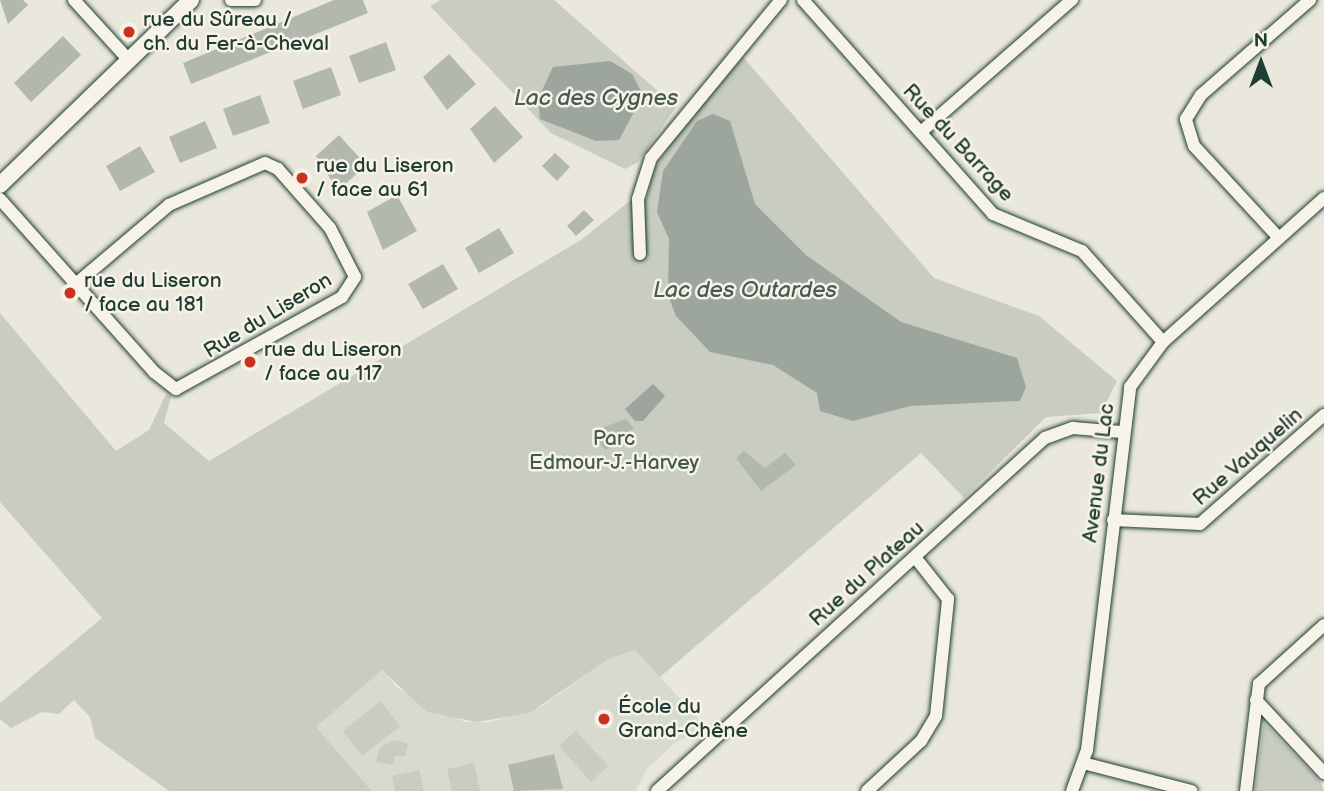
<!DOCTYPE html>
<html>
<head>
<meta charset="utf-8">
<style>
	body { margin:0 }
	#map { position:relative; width:1324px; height:791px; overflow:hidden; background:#eae8dd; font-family:"Balsamiq Sans",sans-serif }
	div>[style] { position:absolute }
	.built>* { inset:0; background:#d9dacf }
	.green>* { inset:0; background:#c8ccc1 }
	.water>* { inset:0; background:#9ca69c }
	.building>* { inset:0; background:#b2b8ae }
	.roads { filter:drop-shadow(0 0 2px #1f3d34) drop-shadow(0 0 2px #1f3d34) }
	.minor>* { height:12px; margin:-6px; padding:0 6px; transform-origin:6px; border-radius:6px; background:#f7f3e8 }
	.tertiary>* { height:16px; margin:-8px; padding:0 8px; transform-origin:8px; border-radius:8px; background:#f7f3e8 }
	.dots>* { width:19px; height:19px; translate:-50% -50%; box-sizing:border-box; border:4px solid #f7f3e8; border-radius:50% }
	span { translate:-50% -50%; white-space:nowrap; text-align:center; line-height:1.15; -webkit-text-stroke:5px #f7f3e8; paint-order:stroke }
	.poi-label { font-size:21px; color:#1f3d34 }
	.left { translate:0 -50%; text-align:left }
	.street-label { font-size:21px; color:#1f3d34 }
	.park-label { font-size:21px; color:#415a50 }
	.water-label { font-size:23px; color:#445c53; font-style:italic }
	.north { position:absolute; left:1226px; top:28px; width:70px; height:70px; -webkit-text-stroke:5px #f7f3e8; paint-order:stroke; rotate:0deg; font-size:19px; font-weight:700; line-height:28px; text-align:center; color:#1f3d34 }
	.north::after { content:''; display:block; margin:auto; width:24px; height:32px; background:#1f3d34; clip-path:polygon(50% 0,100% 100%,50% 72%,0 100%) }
</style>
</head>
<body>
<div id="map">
	<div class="built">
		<div style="clip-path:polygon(635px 650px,706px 727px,675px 743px,646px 770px,636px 791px,372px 791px,316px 727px,382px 669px,396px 687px,465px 722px,491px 722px,542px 706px,609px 659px)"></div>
	</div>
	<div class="green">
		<div style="clip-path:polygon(441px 0,554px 0,676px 107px,638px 162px,625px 169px,551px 133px,430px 6px)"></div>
		<div style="clip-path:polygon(743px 57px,934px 278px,1039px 316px,1117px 381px,1101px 413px,1046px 417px,964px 498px,921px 453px,660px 677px,635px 650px,609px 659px,529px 713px,477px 722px,427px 712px,382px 670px,316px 727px,372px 791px,169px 791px,95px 738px,90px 717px,74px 700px,59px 714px,42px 712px,11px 728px,0 719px,0 703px,102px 618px,0 502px,0 313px,116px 451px,149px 430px,166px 394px,171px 396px,164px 423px,209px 461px,581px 240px,631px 200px,646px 201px,653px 171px,672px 141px)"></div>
		<div style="clip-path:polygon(381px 701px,400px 726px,362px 756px,343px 731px)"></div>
		<div style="clip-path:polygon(1264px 723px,1320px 781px,1324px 791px,1255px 791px)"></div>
		<div style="clip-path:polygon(576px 731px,608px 766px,591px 782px,559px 746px)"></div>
		<div style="clip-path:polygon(394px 740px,408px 744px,405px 756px,395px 756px,393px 765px,376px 762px,380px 747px)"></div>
		<div style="clip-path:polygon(474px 763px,480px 791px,452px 791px,447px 769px)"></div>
		<div style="clip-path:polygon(419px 770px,424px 791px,395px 791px,392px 776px)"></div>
	</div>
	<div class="water">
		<div style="clip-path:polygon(610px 61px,632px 74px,643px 95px,619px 140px,596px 141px,540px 119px,538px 99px,553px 67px)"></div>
		<div style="clip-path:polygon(713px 114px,730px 121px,755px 204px,806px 255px,901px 322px,1017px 358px,1026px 387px,1020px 401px,910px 406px,853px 421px,820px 411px,817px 393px,773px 365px,710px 352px,676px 316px,668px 295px,669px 239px,657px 212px,663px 171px,697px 121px)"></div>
		<div style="clip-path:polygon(653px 384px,665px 396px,643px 421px,635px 421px,625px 409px)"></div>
	</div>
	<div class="building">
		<div style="clip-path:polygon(0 0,23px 0,28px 5px,8px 24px)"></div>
		<div style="clip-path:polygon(334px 0,363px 0,368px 13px,191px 84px,183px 63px)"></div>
		<div style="clip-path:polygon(63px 36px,81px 55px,31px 102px,14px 83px)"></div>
		<div style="clip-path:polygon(386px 42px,396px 70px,359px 83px,349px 56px)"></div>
		<div style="clip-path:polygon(449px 54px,476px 84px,447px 110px,423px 77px)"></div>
		<div style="clip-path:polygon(331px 67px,341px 95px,303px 109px,293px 81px)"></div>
		<div style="clip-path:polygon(260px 95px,270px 123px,233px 136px,223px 109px)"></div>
		<div style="clip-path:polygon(495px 106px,523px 137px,494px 163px,470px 129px)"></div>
		<div style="clip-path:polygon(205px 121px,217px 148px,180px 163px,169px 137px)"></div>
		<div style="clip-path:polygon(339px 135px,366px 165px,338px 191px,316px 156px)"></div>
		<div style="clip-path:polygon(140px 146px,155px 172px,120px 191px,106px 166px)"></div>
		<div style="clip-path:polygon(555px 153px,570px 167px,557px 181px,542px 166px)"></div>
		<div style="clip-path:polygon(397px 195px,417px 231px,383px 250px,367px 212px)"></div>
		<div style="clip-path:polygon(584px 210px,594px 220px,576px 236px,567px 226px)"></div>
		<div style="clip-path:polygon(499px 228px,514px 253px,479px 273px,465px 248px)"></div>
		<div style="clip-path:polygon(443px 264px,458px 289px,423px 309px,408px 284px)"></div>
		<div style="clip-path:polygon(626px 419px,634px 428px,626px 434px,630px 439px,605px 450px,591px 432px)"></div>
		<div style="clip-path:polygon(744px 451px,765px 468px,785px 453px,796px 465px,761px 491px,736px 458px)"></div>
		<div style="clip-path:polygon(554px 754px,563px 789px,514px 791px,508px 765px)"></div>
	</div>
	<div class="roads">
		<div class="minor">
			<div style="left:74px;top:0;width:79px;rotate:47.6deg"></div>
			<div style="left:231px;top:0;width:24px"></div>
			<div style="left:803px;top:0;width:286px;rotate:48.4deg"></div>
			<div style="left:993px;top:214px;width:96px;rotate:22.6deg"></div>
			<div style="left:1082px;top:251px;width:122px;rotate:48.3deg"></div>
			<div style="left:921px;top:132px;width:201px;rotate:-41.2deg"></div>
			<div style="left:0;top:199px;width:232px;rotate:48.3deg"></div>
			<div style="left:154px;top:372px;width:28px;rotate:38deg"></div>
			<div style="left:176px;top:389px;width:190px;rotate:-29deg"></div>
			<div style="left:342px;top:297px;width:24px;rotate:-57deg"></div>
			<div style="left:355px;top:277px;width:55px;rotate:-117deg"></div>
			<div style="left:330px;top:228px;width:79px;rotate:-131.4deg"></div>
			<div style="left:278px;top:169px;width:14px;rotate:-155deg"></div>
			<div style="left:265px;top:163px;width:105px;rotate:156.4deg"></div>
			<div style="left:169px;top:205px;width:122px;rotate:139.7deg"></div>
			<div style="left:1279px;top:238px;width:125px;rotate:-132.7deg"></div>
			<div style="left:1194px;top:146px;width:28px;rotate:-107deg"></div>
			<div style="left:1186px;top:119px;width:28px;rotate:-58deg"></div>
			<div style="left:1201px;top:95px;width:145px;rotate:-41.1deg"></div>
			<div style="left:640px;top:254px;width:55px;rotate:-92.1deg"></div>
			<div style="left:638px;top:199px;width:43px;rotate:-72.4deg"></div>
			<div style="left:651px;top:158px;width:205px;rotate:-50.6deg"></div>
			<div style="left:1113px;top:520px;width:87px;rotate:2.6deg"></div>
			<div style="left:1200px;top:524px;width:165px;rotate:-41.3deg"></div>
			<div style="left:1256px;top:700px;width:100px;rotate:47deg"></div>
			<div style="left:1083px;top:763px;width:112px;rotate:14.5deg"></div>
			<div style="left:657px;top:791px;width:525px;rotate:-42.3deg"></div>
			<div style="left:1045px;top:438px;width:30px;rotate:-20deg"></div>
			<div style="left:1073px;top:428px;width:48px;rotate:4.8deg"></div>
			<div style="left:867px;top:791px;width:74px;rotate:-42.8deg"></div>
			<div style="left:921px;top:741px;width:29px;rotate:-59deg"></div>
			<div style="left:936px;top:716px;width:118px;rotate:-84.1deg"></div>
			<div style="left:948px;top:599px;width:53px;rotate:-128.2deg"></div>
			<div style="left:1072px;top:791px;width:44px;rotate:-69.9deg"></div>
			<div style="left:1087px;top:750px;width:366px;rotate:-83.2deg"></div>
			<div style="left:1130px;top:387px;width:56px;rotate:-53.7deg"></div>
			<div style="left:1163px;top:342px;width:216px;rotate:-41.8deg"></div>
			<div style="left:1246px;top:791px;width:108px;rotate:-83.1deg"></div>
			<div style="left:1259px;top:684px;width:88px;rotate:-42.2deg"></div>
		</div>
		<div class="tertiary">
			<div style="left:0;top:185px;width:266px;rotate:-44.1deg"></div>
		</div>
	</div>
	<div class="dots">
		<div style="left:129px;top:32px;background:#c8321e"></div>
		<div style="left:302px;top:178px;background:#c8321e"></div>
		<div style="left:70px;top:293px;background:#c8321e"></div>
		<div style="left:250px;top:362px;background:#c8321e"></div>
		<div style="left:604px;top:719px;background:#c8321e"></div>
	</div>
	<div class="poi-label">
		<span class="left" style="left:143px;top:32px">rue du Sûreau /<br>ch. du Fer-à-Cheval</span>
		<span class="left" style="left:316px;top:178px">rue du Liseron<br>/ face au 61</span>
		<span class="left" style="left:84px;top:293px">rue du Liseron<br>/ face au 181</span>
		<span class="left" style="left:264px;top:362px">rue du Liseron<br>/ face au 117</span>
		<span class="left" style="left:618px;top:719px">École du<br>Grand-Chêne</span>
	</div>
	<div class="street-label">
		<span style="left:958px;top:143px;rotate:47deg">Rue du Barrage</span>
		<span style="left:268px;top:316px;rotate:-31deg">Rue du Liseron</span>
		<span style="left:1248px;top:457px;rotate:-41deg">Rue Vauquelin</span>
		<span style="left:1099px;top:473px;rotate:-83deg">Avenue du Lac</span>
		<span style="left:867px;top:574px;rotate:-42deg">Rue du Plateau</span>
	</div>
	<div class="park-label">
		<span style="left:614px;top:451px">Parc<br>Edmour-J.-Harvey</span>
	</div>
	<div class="water-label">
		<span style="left:596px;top:98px">Lac des Cygnes</span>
		<span style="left:745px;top:290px">Lac des Outardes</span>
	</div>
	<div class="north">N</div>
</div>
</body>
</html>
